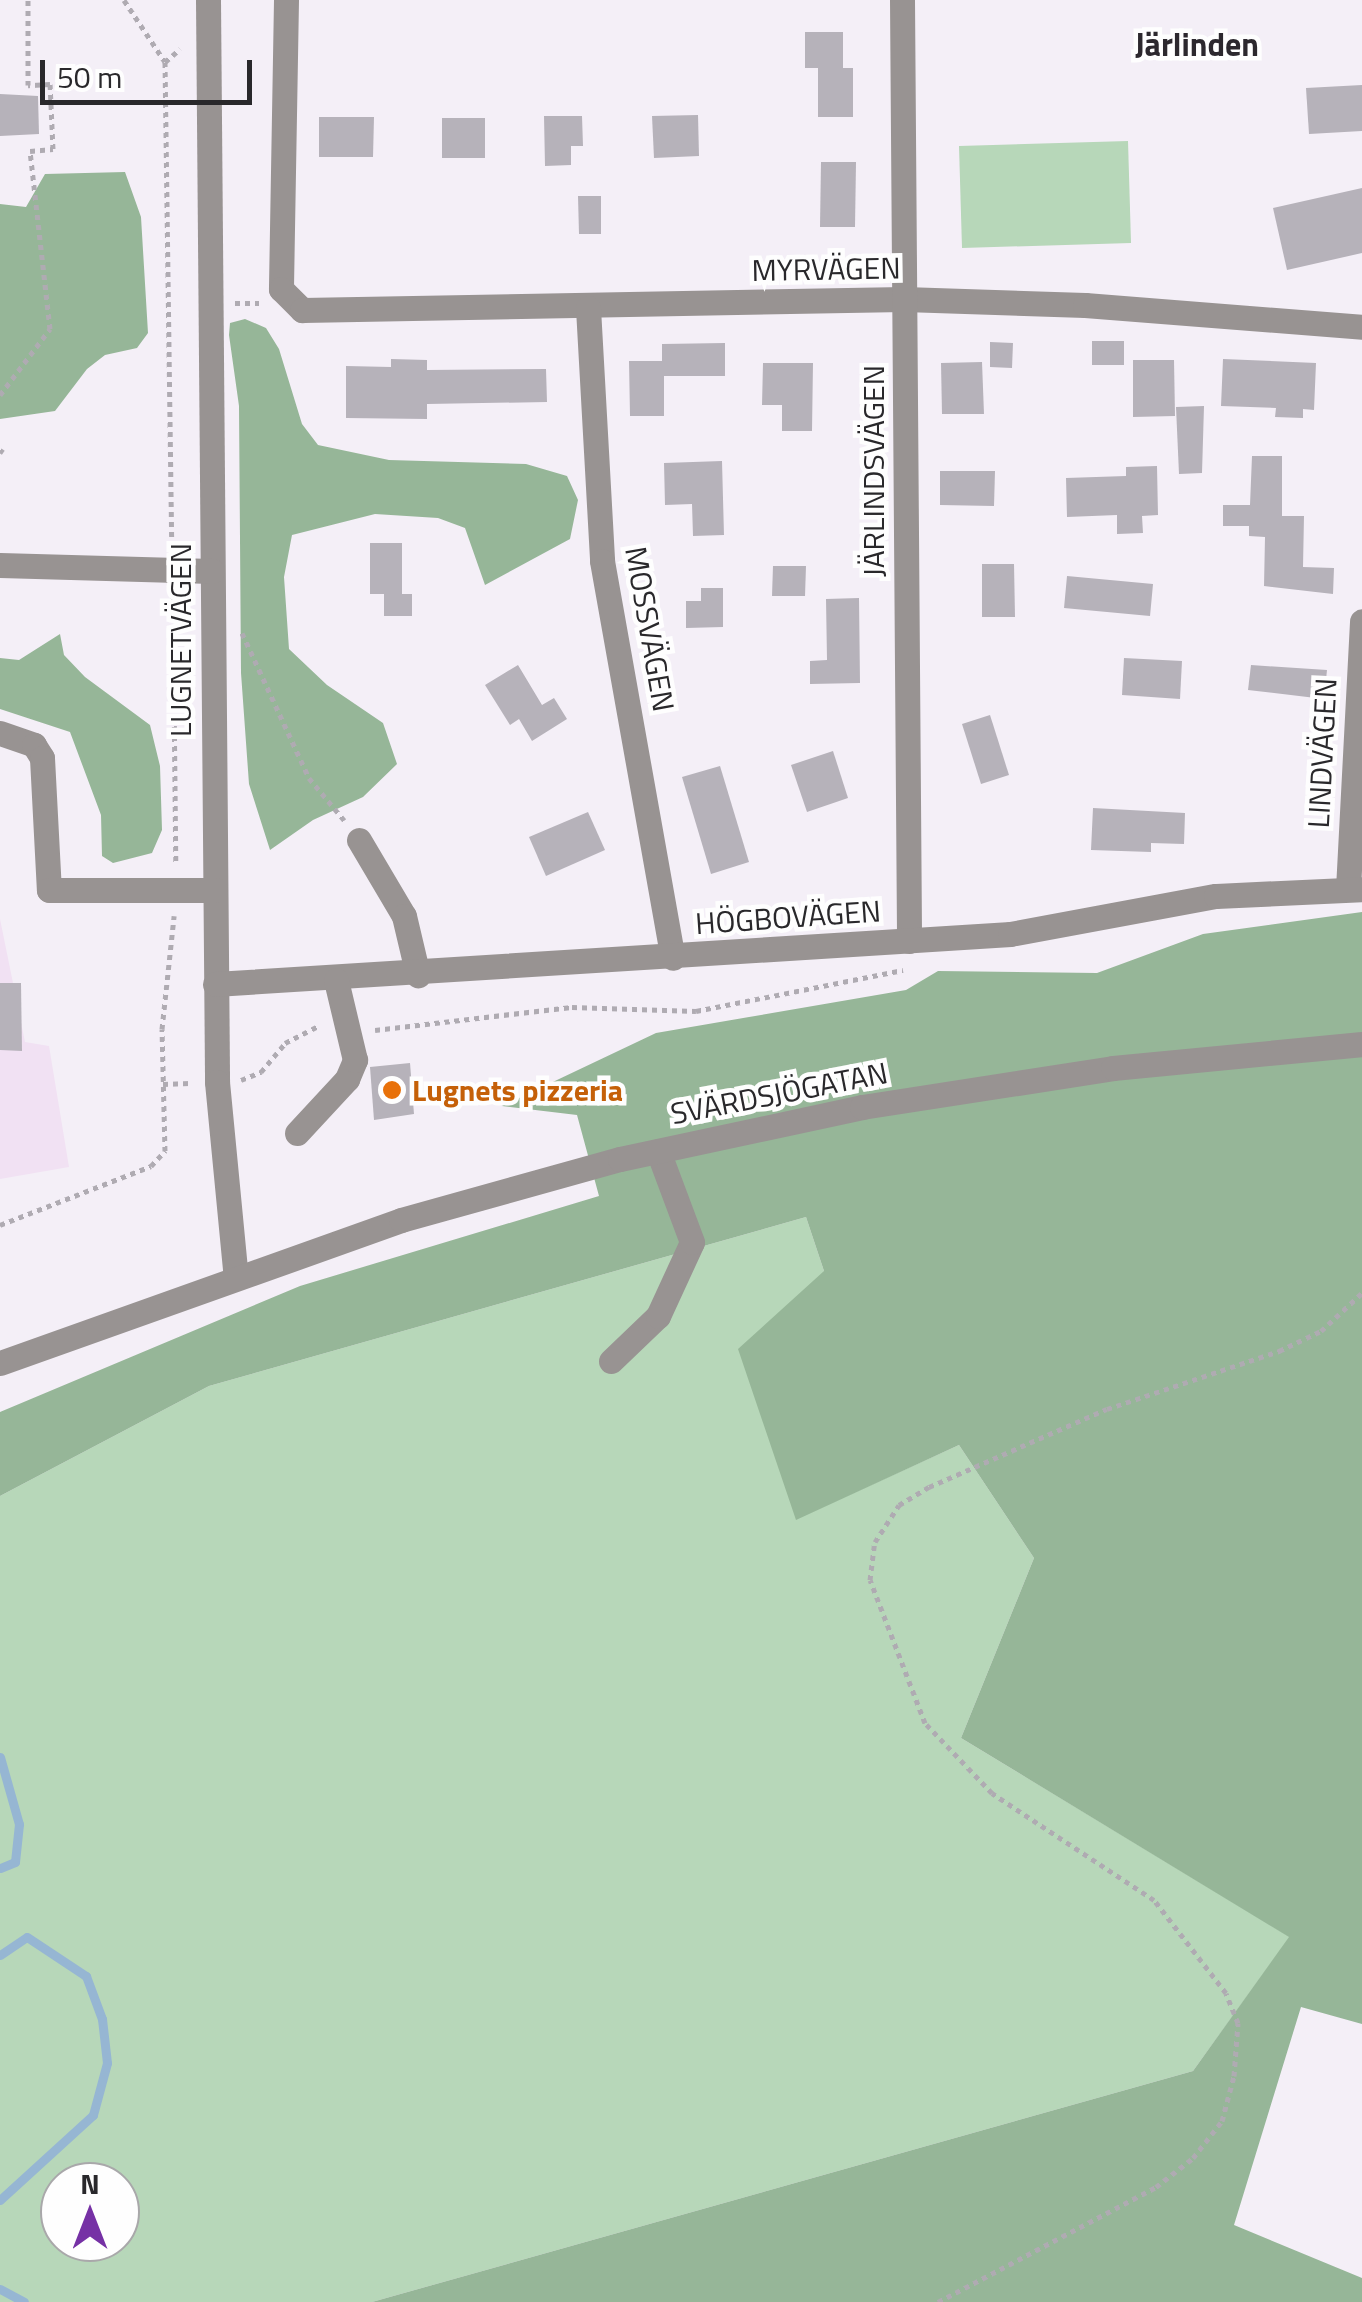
<!DOCTYPE html>
<html>
<head>
<meta charset="utf-8">
<style>
	body { margin:0 }
	#map { position:relative; width:1362px; height:2302px; overflow:hidden; background:#f4eff7; font-family:"Titillium Web",sans-serif }
	div>[style] { position:absolute }
	.education>* { inset:0; background:#f1e1f3 }
	.green>* { inset:0; background:#b7d7b9 }
	.forest>* { inset:0; background:#96b698 }
	.stream>* { height:9px; margin:-4.5px; padding:0 4.5px; transform-origin:4.5px; border-radius:4.5px; background:#96b6d3 }
	.building>* { inset:0; background:#b6b2ba }
	.path>* { height:5px; margin-top:-2.5px; transform-origin:0; background:repeating-linear-gradient(90deg,#afabb2 0 5px,transparent 0 10px) }
	.minor>* { height:25px; margin:-12.5px; padding:0 12.5px; transform-origin:12.5px; border-radius:12.5px; background:#989392 }
	.dots>* { width:28px; height:28px; translate:-50% -50%; box-sizing:border-box; border:5px solid #fefefe; border-radius:50% }
	span { translate:-50% -50%; white-space:nowrap; text-align:center; line-height:1.15; -webkit-text-stroke:9px #fefefe; paint-order:stroke }
	.street-label { font-size:30px; color:#29282b }
	.food-label { font-size:30px; color:#c56008; font-weight:700 }
	.left { translate:0 -50%; text-align:left }
	.neighbourhood-label { font-size:32px; color:#2c282e; font-weight:700 }
	.north { position:absolute; left:40px; top:2162px; width:100px; height:100px; box-sizing:border-box; background:#fefefe; border:2px solid #a9a8aa; border-radius:50%; rotate:0deg; font-size:28px; font-weight:700; line-height:40px; text-align:center; color:#29282b }
	.north::after { content:''; display:block; margin:auto; width:35px; height:45px; background:#7631a5; clip-path:polygon(50% 0,100% 100%,50% 72%,0 100%) }
	.scale { position:absolute; left:40px; top:60px; width:212px; height:45px; box-sizing:border-box; border:5px solid #29282b; border-top:0; padding-left:12px; font-size:30px; line-height:35px; white-space:nowrap; color:#29282b; -webkit-text-stroke:8px #fefefe; paint-order:stroke }
</style>
</head>
<body>
<div id="map">
	<div class="education">
		<div style="clip-path:polygon(0 919px,25px 1042px,49px 1046px,69px 1167px,0 1179px)"></div>
	</div>
	<div class="green">
		<div style="clip-path:polygon(1128px 141px,1131px 243px,962px 248px,959px 146px)"></div>
		<div style="clip-path:polygon(evenodd,806px 1217px,824px 1271px,796px 1519px,959px 1445px,1034px 1558px,961px 1738px,1290px 1937px,1193px 2071px,372px 2302px,0 2302px,0 1496px,209px 1386px,806px 1217px,60px 2182px,120px 2182px,120px 2242px,60px 2242px,60px 2182px)"></div>
	</div>
	<div class="forest">
		<div style="clip-path:polygon(125px 172px,141px 217px,148px 333px,137px 348px,105px 355px,87px 369px,55px 411px,0 419px,0 204px,26px 207px,45px 174px)"></div>
		<div style="clip-path:polygon(245px 319px,266px 328px,279px 349px,302px 424px,318px 445px,389px 460px,526px 464px,567px 476px,578px 500px,570px 539px,485px 585px,465px 528px,438px 518px,375px 514px,292px 535px,284px 577px,289px 649px,327px 685px,383px 723px,397px 764px,363px 797px,313px 820px,270px 850px,249px 784px,241px 673px,239px 406px,229px 335px,230px 323px)"></div>
		<div style="clip-path:polygon(60px 634px,64px 655px,85px 677px,150px 725px,160px 766px,162px 830px,152px 853px,113px 863px,102px 856px,101px 815px,70px 732px,0 709px,0 658px,19px 660px)"></div>
		<div style="clip-path:polygon(1362px 912px,1362px 2024px,1301px 2007px,1234px 2225px,1362px 2278px,1362px 2302px,372px 2302px,1193px 2071px,1289px 1937px,961px 1738px,1034px 1558px,959px 1445px,796px 1520px,738px 1349px,824px 1271px,806px 1217px,209px 1386px,0 1496px,0 1412px,300px 1286px,599px 1196px,577px 1115px,502px 1106px,656px 1033px,906px 990px,938px 971px,1097px 973px,1203px 934px)"></div>
	</div>
	<div class="stream">
		<div style="left:0;top:1757px;width:70px;rotate:74.2deg"></div>
		<div style="left:19px;top:1824px;width:38px;rotate:96deg"></div>
		<div style="left:15px;top:1862px;width:16px;rotate:158deg"></div>
		<div style="left:0;top:1955px;width:32px;rotate:-34deg"></div>
		<div style="left:27px;top:1937px;width:71px;rotate:33.5deg"></div>
		<div style="left:86px;top:1976px;width:46px;rotate:69.6deg"></div>
		<div style="left:102px;top:2019px;width:44px;rotate:83.5deg"></div>
		<div style="left:107px;top:2063px;width:54px;rotate:105.1deg"></div>
		<div style="left:93px;top:2115px;width:126px;rotate:137.6deg"></div>
		<div style="left:0;top:2289px;width:27px;rotate:28deg"></div>
	</div>
	<div class="building">
		<div style="clip-path:polygon(805px 32px,843px 32px,843px 68px,853px 68px,853px 117px,818px 117px,818px 68px,805px 68px)"></div>
		<div style="clip-path:polygon(1362px 85px,1362px 131px,1309px 134px,1306px 88px)"></div>
		<div style="clip-path:polygon(0 94px,38px 96px,39px 134px,0 136px)"></div>
		<div style="clip-path:polygon(698px 115px,699px 156px,654px 158px,652px 116px)"></div>
		<div style="clip-path:polygon(544px 116px,582px 116px,583px 146px,571px 146px,571px 165px,545px 166px)"></div>
		<div style="clip-path:polygon(319px 117px,374px 117px,373px 157px,319px 157px)"></div>
		<div style="clip-path:polygon(442px 118px,485px 118px,485px 158px,442px 158px)"></div>
		<div style="clip-path:polygon(821px 162px,856px 162px,855px 227px,820px 227px)"></div>
		<div style="clip-path:polygon(1362px 188px,1362px 253px,1287px 270px,1273px 208px)"></div>
		<div style="clip-path:polygon(578px 196px,601px 196px,601px 234px,579px 234px)"></div>
		<div style="clip-path:polygon(1092px 341px,1124px 341px,1124px 365px,1092px 365px)"></div>
		<div style="clip-path:polygon(990px 342px,1013px 343px,1012px 368px,990px 367px)"></div>
		<div style="clip-path:polygon(725px 343px,725px 376px,664px 376px,664px 416px,630px 416px,629px 361px,662px 361px,662px 344px)"></div>
		<div style="clip-path:polygon(391px 359px,427px 360px,427px 370px,546px 369px,547px 402px,427px 404px,427px 419px,346px 418px,346px 366px,391px 367px)"></div>
		<div style="clip-path:polygon(1223px 359px,1316px 363px,1314px 410px,1303px 409px,1303px 418px,1275px 417px,1276px 408px,1221px 406px)"></div>
		<div style="clip-path:polygon(1133px 360px,1174px 360px,1175px 416px,1133px 417px)"></div>
		<div style="clip-path:polygon(982px 362px,984px 414px,942px 414px,941px 363px)"></div>
		<div style="clip-path:polygon(763px 363px,813px 363px,812px 431px,782px 431px,782px 405px,762px 405px)"></div>
		<div style="clip-path:polygon(1204px 406px,1202px 473px,1179px 474px,1176px 407px)"></div>
		<div style="clip-path:polygon(1252px 456px,1282px 456px,1282px 516px,1304px 516px,1303px 567px,1334px 568px,1333px 594px,1264px 586px,1265px 537px,1249px 536px,1249px 526px,1223px 526px,1223px 505px,1250px 505px)"></div>
		<div style="clip-path:polygon(722px 461px,724px 535px,693px 536px,692px 504px,665px 505px,664px 463px)"></div>
		<div style="clip-path:polygon(1157px 466px,1158px 515px,1142px 516px,1143px 533px,1117px 534px,1117px 515px,1067px 517px,1066px 478px,1126px 476px,1126px 467px)"></div>
		<div style="clip-path:polygon(940px 471px,995px 471px,994px 506px,940px 505px)"></div>
		<div style="clip-path:polygon(370px 543px,402px 543px,402px 594px,412px 594px,412px 616px,384px 616px,384px 594px,370px 594px)"></div>
		<div style="clip-path:polygon(982px 564px,1014px 564px,1015px 617px,982px 617px)"></div>
		<div style="clip-path:polygon(773px 566px,806px 566px,805px 596px,772px 596px)"></div>
		<div style="clip-path:polygon(1067px 576px,1153px 584px,1150px 616px,1064px 608px)"></div>
		<div style="clip-path:polygon(701px 588px,723px 588px,723px 627px,686px 628px,686px 601px,701px 601px)"></div>
		<div style="clip-path:polygon(859px 598px,860px 683px,810px 684px,810px 661px,827px 660px,826px 599px)"></div>
		<div style="clip-path:polygon(1124px 658px,1182px 661px,1180px 699px,1122px 695px)"></div>
		<div style="clip-path:polygon(518px 665px,542px 705px,554px 698px,567px 719px,532px 741px,519px 719px,510px 725px,485px 685px)"></div>
		<div style="clip-path:polygon(1251px 665px,1327px 670px,1324px 699px,1248px 690px)"></div>
		<div style="clip-path:polygon(990px 715px,1009px 775px,981px 784px,962px 724px)"></div>
		<div style="clip-path:polygon(833px 751px,848px 798px,807px 812px,791px 765px)"></div>
		<div style="clip-path:polygon(720px 766px,749px 862px,711px 874px,682px 777px)"></div>
		<div style="clip-path:polygon(1093px 808px,1185px 813px,1184px 844px,1151px 843px,1151px 852px,1091px 850px)"></div>
		<div style="clip-path:polygon(588px 812px,605px 850px,546px 876px,529px 837px)"></div>
		<div style="clip-path:polygon(0 983px,21px 983px,22px 1051px,0 1050px)"></div>
		<div style="clip-path:polygon(410px 1063px,414px 1114px,374px 1120px,370px 1067px)"></div>
	</div>
	<div class="path">
		<div style="left:124px;top:0;width:74px;rotate:56.5deg"></div>
		<div style="left:165px;top:62px;width:483px;rotate:89.2deg"></div>
		<div style="left:165px;top:62px;width:20px;rotate:-41deg"></div>
		<div style="left:235px;top:303px;width:24px"></div>
		<div style="left:0;top:395px;width:83px;rotate:-52.9deg"></div>
		<div style="left:50px;top:329px;width:179px;rotate:-96.4deg"></div>
		<div style="left:30px;top:151px;width:23px;rotate:-5deg"></div>
		<div style="left:53px;top:149px;width:65px;rotate:-92.6deg"></div>
		<div style="left:50px;top:84px;width:22px;rotate:177deg"></div>
		<div style="left:28px;top:85px;width:85px;rotate:-90deg"></div>
		<div style="left:0;top:450px;width:4px;rotate:34deg"></div>
		<div style="left:173px;top:596px;width:269px;rotate:89.4deg"></div>
		<div style="left:242px;top:633px;width:160px;rotate:65.2deg"></div>
		<div style="left:309px;top:778px;width:55px;rotate:50.2deg"></div>
		<div style="left:375px;top:1030px;width:198px;rotate:-6.7deg"></div>
		<div style="left:572px;top:1007px;width:124px;rotate:1.8deg"></div>
		<div style="left:696px;top:1011px;width:211px;rotate:-11.2deg"></div>
		<div style="left:241px;top:1080px;width:22px;rotate:-22deg"></div>
		<div style="left:261px;top:1072px;width:38px;rotate:-50deg"></div>
		<div style="left:285px;top:1043px;width:39px;rotate:-27deg"></div>
		<div style="left:163px;top:1084px;width:27px;rotate:-2deg"></div>
		<div style="left:0;top:1225px;width:162px;rotate:-21.3deg"></div>
		<div style="left:151px;top:1166px;width:21px;rotate:-47deg"></div>
		<div style="left:165px;top:1151px;width:122px;rotate:-91.4deg"></div>
		<div style="left:162px;top:1029px;width:114px;rotate:-83.9deg"></div>
		<div style="left:938px;top:2302px;width:246px;rotate:-27.8deg"></div>
		<div style="left:1156px;top:2187px;width:47px;rotate:-38.1deg"></div>
		<div style="left:1193px;top:2158px;width:47px;rotate:-51.9deg"></div>
		<div style="left:1222px;top:2121px;width:47px;rotate:-75.1deg"></div>
		<div style="left:1234px;top:2076px;width:53px;rotate:-85.7deg"></div>
		<div style="left:1238px;top:2023px;width:32px;rotate:-112deg"></div>
		<div style="left:1226px;top:1993px;width:118px;rotate:-127.7deg"></div>
		<div style="left:1154px;top:1900px;width:194px;rotate:-146.6deg"></div>
		<div style="left:992px;top:1793px;width:97px;rotate:-133.7deg"></div>
		<div style="left:925px;top:1723px;width:153px;rotate:-111deg"></div>
		<div style="left:870px;top:1580px;width:38px;rotate:-83deg"></div>
		<div style="left:875px;top:1542px;width:44px;rotate:-57deg"></div>
		<div style="left:899px;top:1505px;width:35px;rotate:-31deg"></div>
		<div style="left:929px;top:1487px;width:194px;rotate:-23.7deg"></div>
		<div style="left:1107px;top:1409px;width:182px;rotate:-18.6deg"></div>
		<div style="left:1279px;top:1351px;width:47px;rotate:-25.5deg"></div>
		<div style="left:1321px;top:1331px;width:56px;rotate:-42.8deg"></div>
	</div>
	<div class="minor">
		<div style="left:208px;top:0;width:1082px;rotate:89.52deg"></div>
		<div style="left:217px;top:1082px;width:197px;rotate:84.5deg"></div>
		<div style="left:286px;top:0;width:289px;rotate:91deg"></div>
		<div style="left:281px;top:289px;width:30px;rotate:45deg"></div>
		<div style="left:302px;top:310px;width:602px;rotate:-1.05deg"></div>
		<div style="left:904px;top:299px;width:181px;rotate:1.9deg"></div>
		<div style="left:1085px;top:305px;width:278px;rotate:4.5deg"></div>
		<div style="left:902px;top:0;width:941px;rotate:89.57deg"></div>
		<div style="left:588px;top:308px;width:253px;rotate:86.8deg"></div>
		<div style="left:602px;top:561px;width:403px;rotate:79.9deg"></div>
		<div style="left:0;top:565px;width:212px;rotate:1.6deg"></div>
		<div style="left:0;top:733px;width:36px;rotate:19deg"></div>
		<div style="left:34px;top:745px;width:15px;rotate:58deg"></div>
		<div style="left:42px;top:758px;width:132px;rotate:87deg"></div>
		<div style="left:49px;top:890px;width:166px"></div>
		<div style="left:359px;top:840px;width:88px;rotate:59.4deg"></div>
		<div style="left:404px;top:916px;width:61px;rotate:76.7deg"></div>
		<div style="left:1348px;top:889px;width:268px;rotate:-87deg"></div>
		<div style="left:215px;top:984px;width:797px;rotate:-3.6deg"></div>
		<div style="left:1010px;top:934px;width:209px;rotate:-10.5deg"></div>
		<div style="left:1216px;top:896px;width:146px;rotate:-2.7deg"></div>
		<div style="left:297px;top:1133px;width:74px;rotate:-47.2deg"></div>
		<div style="left:347px;top:1079px;width:21px;rotate:-67deg"></div>
		<div style="left:355px;top:1060px;width:82px;rotate:-103.4deg"></div>
		<div style="left:611px;top:1361px;width:65px;rotate:-43.8deg"></div>
		<div style="left:658px;top:1316px;width:81px;rotate:-65.3deg"></div>
		<div style="left:692px;top:1242px;width:97px;rotate:-110.5deg"></div>
		<div style="left:0;top:1363px;width:426px;rotate:-19.6deg"></div>
		<div style="left:401px;top:1220px;width:227px;rotate:-15.6deg"></div>
		<div style="left:620px;top:1159px;width:248px;rotate:-12.1deg"></div>
		<div style="left:862px;top:1107px;width:254px;rotate:-8.8deg"></div>
		<div style="left:1113px;top:1068px;width:250px;rotate:-5.5deg"></div>
	</div>
	<div class="dots">
		<div style="left:392px;top:1090px;background:#e8710a"></div>
	</div>
	<div class="street-label">
		<span style="left:826px;top:269px;rotate:-1deg">MYRVÄGEN</span>
		<span style="left:873px;top:471px;rotate:-90deg">JÄRLINDSVÄGEN</span>
		<span style="left:650px;top:629px;rotate:80deg">MOSSVÄGEN</span>
		<span style="left:180px;top:640px;rotate:-90deg">LUGNETVÄGEN</span>
		<span style="left:1322px;top:753px;rotate:-87deg">LINDVÄGEN</span>
		<span style="left:788px;top:917px;rotate:-4deg">HÖGBOVÄGEN</span>
		<span style="left:779px;top:1093px;rotate:-11deg">SVÄRDSJÖGATAN</span>
	</div>
	<div class="food-label">
		<span class="left" style="left:412px;top:1090px">Lugnets pizzeria</span>
	</div>
	<div class="neighbourhood-label">
		<span style="left:1197px;top:44px">Järlinden</span>
	</div>
	<div class="north">N</div>
	<div class="scale">50 m</div>
</div>
</body>
</html>
